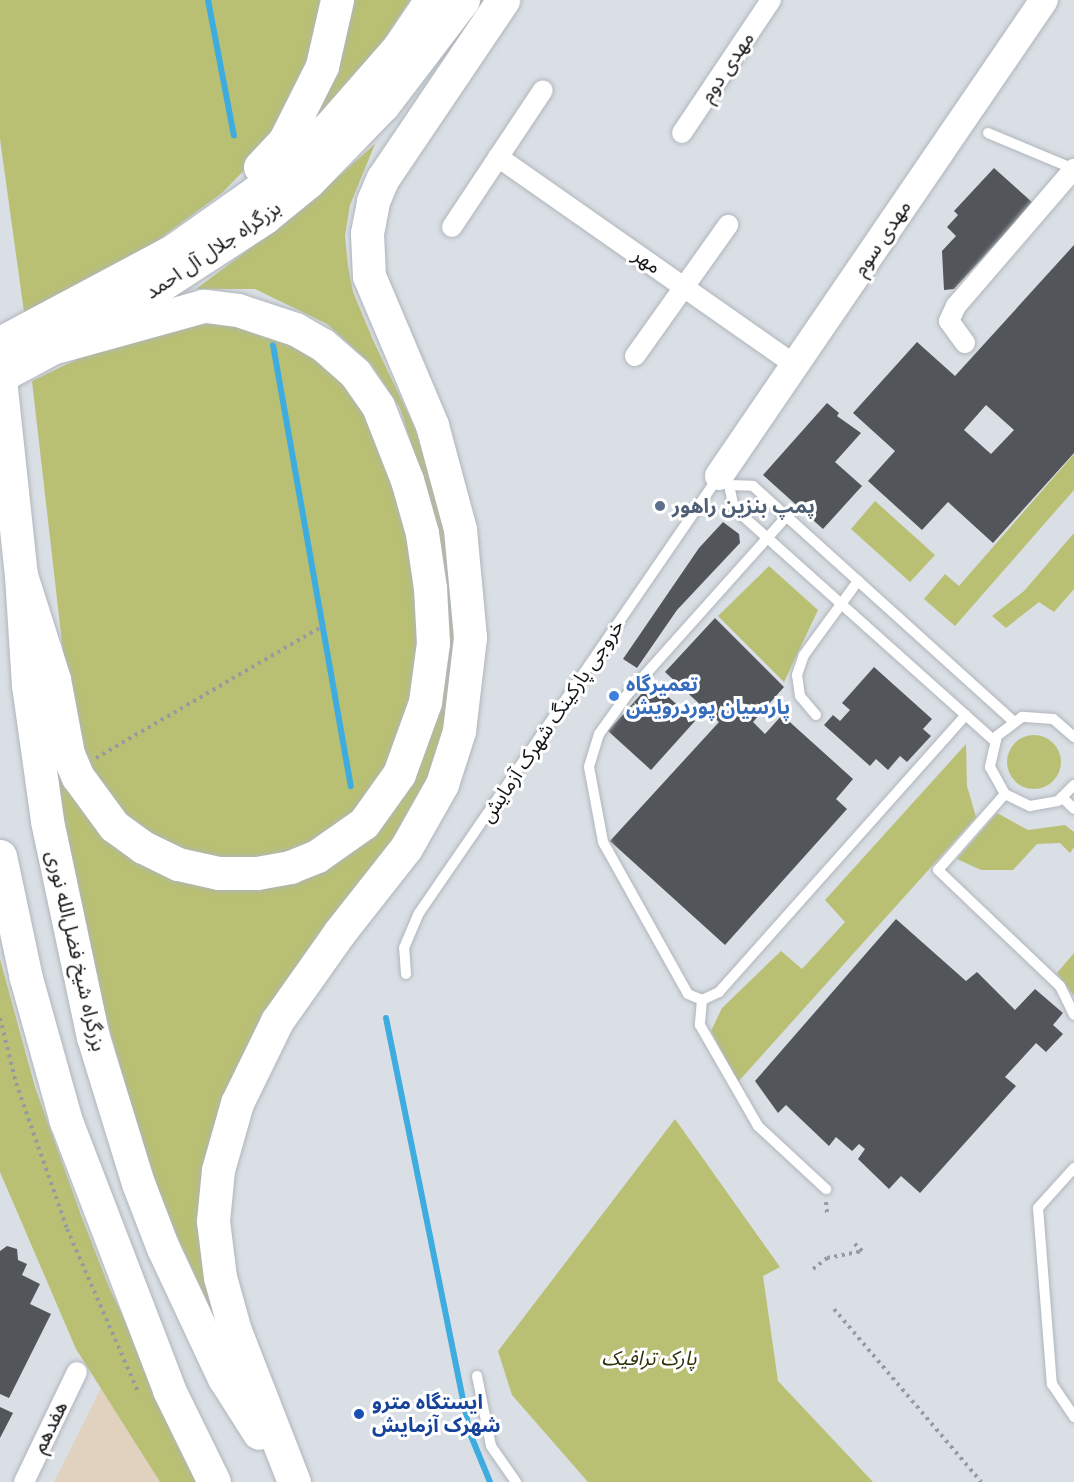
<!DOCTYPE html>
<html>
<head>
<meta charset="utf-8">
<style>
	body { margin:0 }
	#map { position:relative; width:1074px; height:1482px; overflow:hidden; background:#d9dfe5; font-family:"Times New Roman","Noto Sans Arabic",serif }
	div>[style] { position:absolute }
	.education>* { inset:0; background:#e0d2bf }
	.green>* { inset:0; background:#b9c074 }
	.round { border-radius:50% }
	.stream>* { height:6px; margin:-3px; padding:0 3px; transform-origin:3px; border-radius:3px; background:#3eacdf }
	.building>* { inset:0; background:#52565b }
	.path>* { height:4px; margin-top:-2px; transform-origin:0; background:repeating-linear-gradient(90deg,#969b9f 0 3px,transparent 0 7.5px) }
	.roads { filter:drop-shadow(0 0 2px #b0b5bb) drop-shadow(0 0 2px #b0b5bb) }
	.lane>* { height:10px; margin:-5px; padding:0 5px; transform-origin:5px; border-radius:5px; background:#fff }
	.street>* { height:20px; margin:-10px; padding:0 10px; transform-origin:10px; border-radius:10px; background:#fff }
	.secondary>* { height:28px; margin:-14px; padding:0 14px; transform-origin:14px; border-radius:14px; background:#fff }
	.highway>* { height:33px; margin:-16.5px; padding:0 16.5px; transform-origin:16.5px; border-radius:16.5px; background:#fff }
	.dots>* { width:16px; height:16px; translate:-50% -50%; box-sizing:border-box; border:3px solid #fff; border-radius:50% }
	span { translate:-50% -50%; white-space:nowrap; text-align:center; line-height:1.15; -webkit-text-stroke:6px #fff; paint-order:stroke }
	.street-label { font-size:20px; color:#131517 }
	.service-label { font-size:20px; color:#4e5e75; font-weight:700 }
	.left { translate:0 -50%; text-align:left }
	.shop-label { font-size:20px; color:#366cbe; font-weight:700 }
	.park-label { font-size:20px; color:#2e3005; font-style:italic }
	.transit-label { font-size:20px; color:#164399; font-weight:700 }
</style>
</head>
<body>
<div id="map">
	<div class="education">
		<div style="clip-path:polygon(101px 1388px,160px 1482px,54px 1482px)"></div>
	</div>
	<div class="green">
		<div style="clip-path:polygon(0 0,328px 0,325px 26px,265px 149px,222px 193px,143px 251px,24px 312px,0 139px)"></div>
		<div style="clip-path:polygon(352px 0,410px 0,366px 67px,316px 117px,340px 62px)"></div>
		<div style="clip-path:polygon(375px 144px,350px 205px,345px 236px,348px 266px,353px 292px,373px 340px,423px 445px,449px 543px,457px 684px,421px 802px,219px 1126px,239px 1370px,167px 1215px,133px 1116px,81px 923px,52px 754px,73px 790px,239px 884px,405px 786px,431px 508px,400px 408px,371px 364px,327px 324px,255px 289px,196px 289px,296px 214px)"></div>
		<div style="clip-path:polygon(226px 319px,307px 347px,362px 400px,412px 542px,420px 654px,396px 755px,338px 831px,265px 860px,218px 861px,148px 837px,90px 781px,70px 712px,32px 381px,127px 335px)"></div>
		<div style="clip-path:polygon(1074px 454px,1074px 490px,955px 626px,924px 599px,945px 574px,959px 586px)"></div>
		<div style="clip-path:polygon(875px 501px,935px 555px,910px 582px,851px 529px)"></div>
		<div style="clip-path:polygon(1074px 533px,1074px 589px,1054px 612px,1039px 602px,1006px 628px,992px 616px,1024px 591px)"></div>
		<div style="clip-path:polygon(769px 566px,818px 610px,784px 682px,718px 616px)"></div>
		<div class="round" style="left:1007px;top:735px;width:54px;height:54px"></div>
		<div style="clip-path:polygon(966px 744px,967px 786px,976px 817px,738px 1082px,711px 1031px,722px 1008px,781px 951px,802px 969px,845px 922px,825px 900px)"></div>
		<div style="clip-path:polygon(997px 813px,1028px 830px,1065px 825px,1074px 832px,1074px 847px,1070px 853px,1060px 843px,1037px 844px,1013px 870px,981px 870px,957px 859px)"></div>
		<div style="clip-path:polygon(1074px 953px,1074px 996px,1057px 973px)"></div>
		<div style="clip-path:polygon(0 959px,35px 1087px,81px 1215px,109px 1287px,201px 1482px,160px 1482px,76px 1349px,0 1172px)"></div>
		<div style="clip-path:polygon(675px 1119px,780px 1267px,763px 1276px,778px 1381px,873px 1482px,588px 1482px,512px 1395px,498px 1351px)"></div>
	</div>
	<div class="stream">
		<div style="left:208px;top:0;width:138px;rotate:79.2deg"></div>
		<div style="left:273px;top:345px;width:448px;rotate:80deg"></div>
		<div style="left:386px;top:1018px;width:421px;rotate:78.6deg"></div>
		<div style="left:469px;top:1431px;width:55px;rotate:67.6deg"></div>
	</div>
	<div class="building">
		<div style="clip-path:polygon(994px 168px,1033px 203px,954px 289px,944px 290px,942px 251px,956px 236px,947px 227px,958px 215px,954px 211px)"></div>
		<div style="clip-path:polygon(evenodd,1074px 245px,1074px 453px,993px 543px,948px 502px,922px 530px,868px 481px,895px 451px,853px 413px,917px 342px,955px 376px,1074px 245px,986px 405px,1014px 430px,991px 454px,964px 430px,986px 405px)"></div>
		<div style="clip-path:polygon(827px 403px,839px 413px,837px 416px,861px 433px,835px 462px,862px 486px,823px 529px,763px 475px)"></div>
		<div style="clip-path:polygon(723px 522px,739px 534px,740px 543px,677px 610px,637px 668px,623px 659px,699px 548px)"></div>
		<div style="clip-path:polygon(715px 618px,784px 687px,753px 722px,765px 734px,782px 715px,853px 779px,836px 799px,847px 809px,725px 945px,610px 841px,719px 722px,665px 672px)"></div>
		<div style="clip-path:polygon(874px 667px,932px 719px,923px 729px,931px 736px,907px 762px,900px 756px,888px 770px,876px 759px,870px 766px,824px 725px,833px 715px,840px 721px,850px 710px,842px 703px)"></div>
		<div style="clip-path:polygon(652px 682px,695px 721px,651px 770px,608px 731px)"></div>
		<div style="clip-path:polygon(896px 919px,966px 981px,977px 972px,1015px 1010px,1035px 989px,1063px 1013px,1053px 1025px,1063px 1034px,1046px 1052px,1036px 1043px,1005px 1077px,1016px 1086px,920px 1193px,901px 1176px,889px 1189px,858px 1159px,865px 1149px,859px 1144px,852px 1151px,836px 1137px,829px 1146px,786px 1105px,778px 1113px,755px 1081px)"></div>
		<div style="clip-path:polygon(7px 1246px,17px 1249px,18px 1260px,27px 1264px,22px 1275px,40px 1284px,30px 1304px,51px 1314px,9px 1398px,0 1394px,0 1251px)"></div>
		<div style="clip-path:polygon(0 1407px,13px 1413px,0 1438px)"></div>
	</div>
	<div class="path">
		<div style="left:96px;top:758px;width:263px;rotate:-30.2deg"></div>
		<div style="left:0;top:1018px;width:67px;rotate:76.2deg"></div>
		<div style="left:16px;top:1083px;width:155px;rotate:70.7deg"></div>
		<div style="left:67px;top:1229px;width:180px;rotate:66.4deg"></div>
		<div style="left:826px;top:1202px;width:11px;rotate:85deg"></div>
		<div style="left:813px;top:1269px;width:18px;rotate:-38deg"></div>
		<div style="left:827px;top:1258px;width:36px;rotate:-11deg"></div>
		<div style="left:862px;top:1251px;width:13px;rotate:-135deg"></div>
		<div style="left:834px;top:1309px;width:227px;rotate:49.6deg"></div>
	</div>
	<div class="roads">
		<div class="lane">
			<div style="left:988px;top:133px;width:93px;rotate:22.7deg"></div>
			<div style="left:729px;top:485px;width:24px;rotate:2deg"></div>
			<div style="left:753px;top:486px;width:352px;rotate:42.1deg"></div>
			<div style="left:787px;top:516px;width:240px;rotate:131.8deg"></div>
			<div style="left:627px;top:695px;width:48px;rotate:125.7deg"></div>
			<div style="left:599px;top:734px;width:34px;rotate:107deg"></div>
			<div style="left:589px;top:767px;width:76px;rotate:79.4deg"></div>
			<div style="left:603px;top:842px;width:174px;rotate:60.8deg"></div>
			<div style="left:688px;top:994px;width:15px;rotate:23deg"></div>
			<div style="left:702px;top:1000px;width:19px;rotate:-25deg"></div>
			<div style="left:719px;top:992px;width:371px;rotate:-48.3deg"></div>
			<div style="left:816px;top:715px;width:25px;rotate:-130deg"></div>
			<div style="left:800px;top:696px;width:21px;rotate:-98deg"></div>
			<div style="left:797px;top:675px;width:21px;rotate:-71deg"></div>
			<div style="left:804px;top:655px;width:92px;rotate:-53.9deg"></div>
			<div style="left:1074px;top:737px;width:28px;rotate:-139deg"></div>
			<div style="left:1053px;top:719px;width:31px;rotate:-176deg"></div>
			<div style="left:1022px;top:717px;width:31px;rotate:143deg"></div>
			<div style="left:997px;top:736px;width:32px;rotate:103deg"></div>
			<div style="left:990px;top:767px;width:31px;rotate:61deg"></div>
			<div style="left:1005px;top:794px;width:28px;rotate:26deg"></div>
			<div style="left:1030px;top:806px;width:28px;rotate:-10deg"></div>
			<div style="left:1058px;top:801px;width:23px;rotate:-45deg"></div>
			<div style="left:1005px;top:794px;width:101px;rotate:131.4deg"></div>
			<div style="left:938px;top:870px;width:168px;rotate:43.6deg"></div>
			<div style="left:1060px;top:986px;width:32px;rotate:64deg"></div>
			<div style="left:1062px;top:797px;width:17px;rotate:45deg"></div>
			<div style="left:406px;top:974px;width:26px;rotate:-94deg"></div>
			<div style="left:404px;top:948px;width:38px;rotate:-67deg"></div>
			<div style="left:419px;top:913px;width:530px;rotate:-55.53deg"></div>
			<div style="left:719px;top:476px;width:13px;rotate:42deg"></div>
			<div style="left:729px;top:485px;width:24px;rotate:78deg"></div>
			<div style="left:734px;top:508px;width:350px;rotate:41.8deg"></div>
			<div style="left:702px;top:1000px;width:25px;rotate:95deg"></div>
			<div style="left:700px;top:1025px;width:116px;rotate:60.1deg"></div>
			<div style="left:758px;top:1126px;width:93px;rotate:42.8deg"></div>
			<div style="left:1074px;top:1168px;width:54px;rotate:132deg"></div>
			<div style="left:1038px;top:1208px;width:177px;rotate:85.5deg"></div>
			<div style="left:1052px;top:1384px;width:40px;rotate:56deg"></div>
			<div style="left:477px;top:1376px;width:71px;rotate:78.7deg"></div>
			<div style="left:491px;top:1446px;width:44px;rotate:55.2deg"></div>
		</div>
		<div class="street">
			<div style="left:682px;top:133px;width:160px;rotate:-56.2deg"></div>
			<div style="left:498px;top:157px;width:363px;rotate:35deg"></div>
			<div style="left:452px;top:227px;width:164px;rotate:-56.4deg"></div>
			<div style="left:965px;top:343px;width:27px;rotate:-126deg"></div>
			<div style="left:949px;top:321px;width:17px;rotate:-65deg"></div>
			<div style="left:956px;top:306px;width:181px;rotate:-49.3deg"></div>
			<div style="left:635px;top:356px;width:161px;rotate:-54.6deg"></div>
			<div style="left:24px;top:1482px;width:122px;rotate:-64.3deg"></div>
		</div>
		<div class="secondary">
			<div style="left:719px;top:476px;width:576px;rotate:-55.68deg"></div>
		</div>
		<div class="highway">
			<div style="left:260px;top:167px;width:37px;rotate:-47deg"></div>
			<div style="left:285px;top:140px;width:83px;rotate:-63.4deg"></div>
			<div style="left:322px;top:66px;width:68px;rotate:-77.2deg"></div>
			<div style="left:0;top:343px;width:197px;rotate:-28.1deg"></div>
			<div style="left:174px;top:250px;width:100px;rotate:-35.3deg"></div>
			<div style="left:256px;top:192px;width:98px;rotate:-41.7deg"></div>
			<div style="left:329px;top:127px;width:106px;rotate:-48.8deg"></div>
			<div style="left:399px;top:47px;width:57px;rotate:-55.8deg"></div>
			<div style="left:0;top:376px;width:137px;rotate:-28.2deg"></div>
			<div style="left:121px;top:311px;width:172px;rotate:-33.1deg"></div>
			<div style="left:265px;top:217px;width:55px;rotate:-39.1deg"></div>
			<div style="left:308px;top:182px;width:107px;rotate:-45.8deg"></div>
			<div style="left:383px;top:105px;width:132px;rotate:-52.7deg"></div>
			<div style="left:0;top:379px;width:197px;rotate:83.9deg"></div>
			<div style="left:21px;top:575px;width:110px;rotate:86.4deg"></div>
			<div style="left:28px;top:685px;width:137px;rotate:82deg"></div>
			<div style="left:47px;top:821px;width:221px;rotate:78deg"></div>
			<div style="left:93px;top:1037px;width:153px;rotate:72.9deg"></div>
			<div style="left:138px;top:1183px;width:70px;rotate:69deg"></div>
			<div style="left:163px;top:1248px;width:144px;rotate:64.9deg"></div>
			<div style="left:224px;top:1378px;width:65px;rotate:57.5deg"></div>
			<div style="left:21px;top:575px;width:109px;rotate:72.4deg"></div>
			<div style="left:54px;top:679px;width:76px;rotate:79.4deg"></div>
			<div style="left:68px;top:754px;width:25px;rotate:67deg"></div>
			<div style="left:78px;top:777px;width:61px;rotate:53.7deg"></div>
			<div style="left:114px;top:826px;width:36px;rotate:36deg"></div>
			<div style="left:143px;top:847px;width:39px;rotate:26deg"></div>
			<div style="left:178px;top:864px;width:42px;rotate:12.4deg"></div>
			<div style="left:219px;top:873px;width:38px"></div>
			<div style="left:257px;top:873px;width:34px;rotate:-10deg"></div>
			<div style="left:290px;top:867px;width:29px;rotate:-22deg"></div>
			<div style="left:317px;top:856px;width:57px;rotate:-35.1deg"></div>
			<div style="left:364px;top:823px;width:60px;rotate:-54.5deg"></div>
			<div style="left:399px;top:774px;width:77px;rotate:-70.1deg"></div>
			<div style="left:425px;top:702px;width:60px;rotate:-82.3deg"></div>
			<div style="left:433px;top:643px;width:55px;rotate:-93.1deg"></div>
			<div style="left:430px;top:588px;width:56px;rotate:-98.3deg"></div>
			<div style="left:422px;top:533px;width:55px;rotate:-105.8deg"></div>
			<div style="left:407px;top:480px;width:79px;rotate:-111.4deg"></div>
			<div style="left:378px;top:406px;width:40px;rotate:-124.9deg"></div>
			<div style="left:355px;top:373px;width:43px;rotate:-138.8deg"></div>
			<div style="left:323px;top:345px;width:32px;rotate:-150deg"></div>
			<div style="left:295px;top:329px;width:60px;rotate:-161.6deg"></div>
			<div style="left:238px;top:310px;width:35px;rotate:-173deg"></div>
			<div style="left:203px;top:306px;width:149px;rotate:164.5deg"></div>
			<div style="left:0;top:856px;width:125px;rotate:78deg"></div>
			<div style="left:26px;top:978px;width:148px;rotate:74.4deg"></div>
			<div style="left:66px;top:1121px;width:288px;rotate:69deg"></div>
			<div style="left:169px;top:1390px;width:102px;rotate:63.9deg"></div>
			<div style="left:294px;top:1482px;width:162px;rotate:-111.3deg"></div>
			<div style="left:235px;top:1331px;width:56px;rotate:-105.5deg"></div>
			<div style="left:220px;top:1277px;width:56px;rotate:-97.1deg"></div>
			<div style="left:213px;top:1221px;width:51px;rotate:-84.4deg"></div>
			<div style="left:218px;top:1170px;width:70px;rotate:-74.2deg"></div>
			<div style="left:237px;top:1103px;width:91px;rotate:-64deg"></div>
			<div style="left:277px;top:1021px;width:108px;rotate:-54.8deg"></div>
			<div style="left:339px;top:933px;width:108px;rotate:-51.8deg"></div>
			<div style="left:406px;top:848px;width:73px;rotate:-60.6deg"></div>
			<div style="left:442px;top:784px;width:56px;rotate:-72.2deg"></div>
			<div style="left:459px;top:731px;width:95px;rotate:-83.3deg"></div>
			<div style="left:470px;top:637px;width:108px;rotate:-95.3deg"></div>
			<div style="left:460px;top:529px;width:108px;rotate:-105.1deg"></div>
			<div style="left:432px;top:425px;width:162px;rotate:-112.9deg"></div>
			<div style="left:369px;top:276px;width:43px;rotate:-92.7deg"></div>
			<div style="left:367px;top:233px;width:33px;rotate:-79deg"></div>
			<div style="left:373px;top:201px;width:25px;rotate:-67deg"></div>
			<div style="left:383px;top:178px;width:215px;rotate:-56deg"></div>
		</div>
	</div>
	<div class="dots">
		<div style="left:660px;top:506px;background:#5c6f8a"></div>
		<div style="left:614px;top:696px;background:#3f7fe0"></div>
		<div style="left:359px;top:1414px;background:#1a4fb4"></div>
	</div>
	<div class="street-label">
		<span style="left:727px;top:67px;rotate:-56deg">مهدی دوم</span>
		<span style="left:882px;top:238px;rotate:-56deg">مهدی سوم</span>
		<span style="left:213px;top:250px;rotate:-34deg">بزرگراه جلال آل احمد</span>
		<span style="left:647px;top:261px;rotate:35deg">مهر</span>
		<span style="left:552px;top:721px;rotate:-56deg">خروجی پارکینگ شهرک آزمایش</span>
		<span style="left:76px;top:951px;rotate:77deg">بزرگراه شیخ فضل‌الله نوری</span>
		<span style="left:50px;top:1427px;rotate:-64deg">هفدهم</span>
	</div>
	<div class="service-label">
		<span class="left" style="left:672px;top:506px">پمپ بنزین راهور</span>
	</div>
	<div class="shop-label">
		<span class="left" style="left:626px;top:696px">تعمیرگاه<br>پارسیان پوردرویش</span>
	</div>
	<div class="park-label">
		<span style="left:649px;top:1358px">پارک ترافیک</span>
	</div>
	<div class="transit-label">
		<span class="left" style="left:372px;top:1414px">ایستگاه مترو<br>شهرک آزمایش</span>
	</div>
</div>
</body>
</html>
